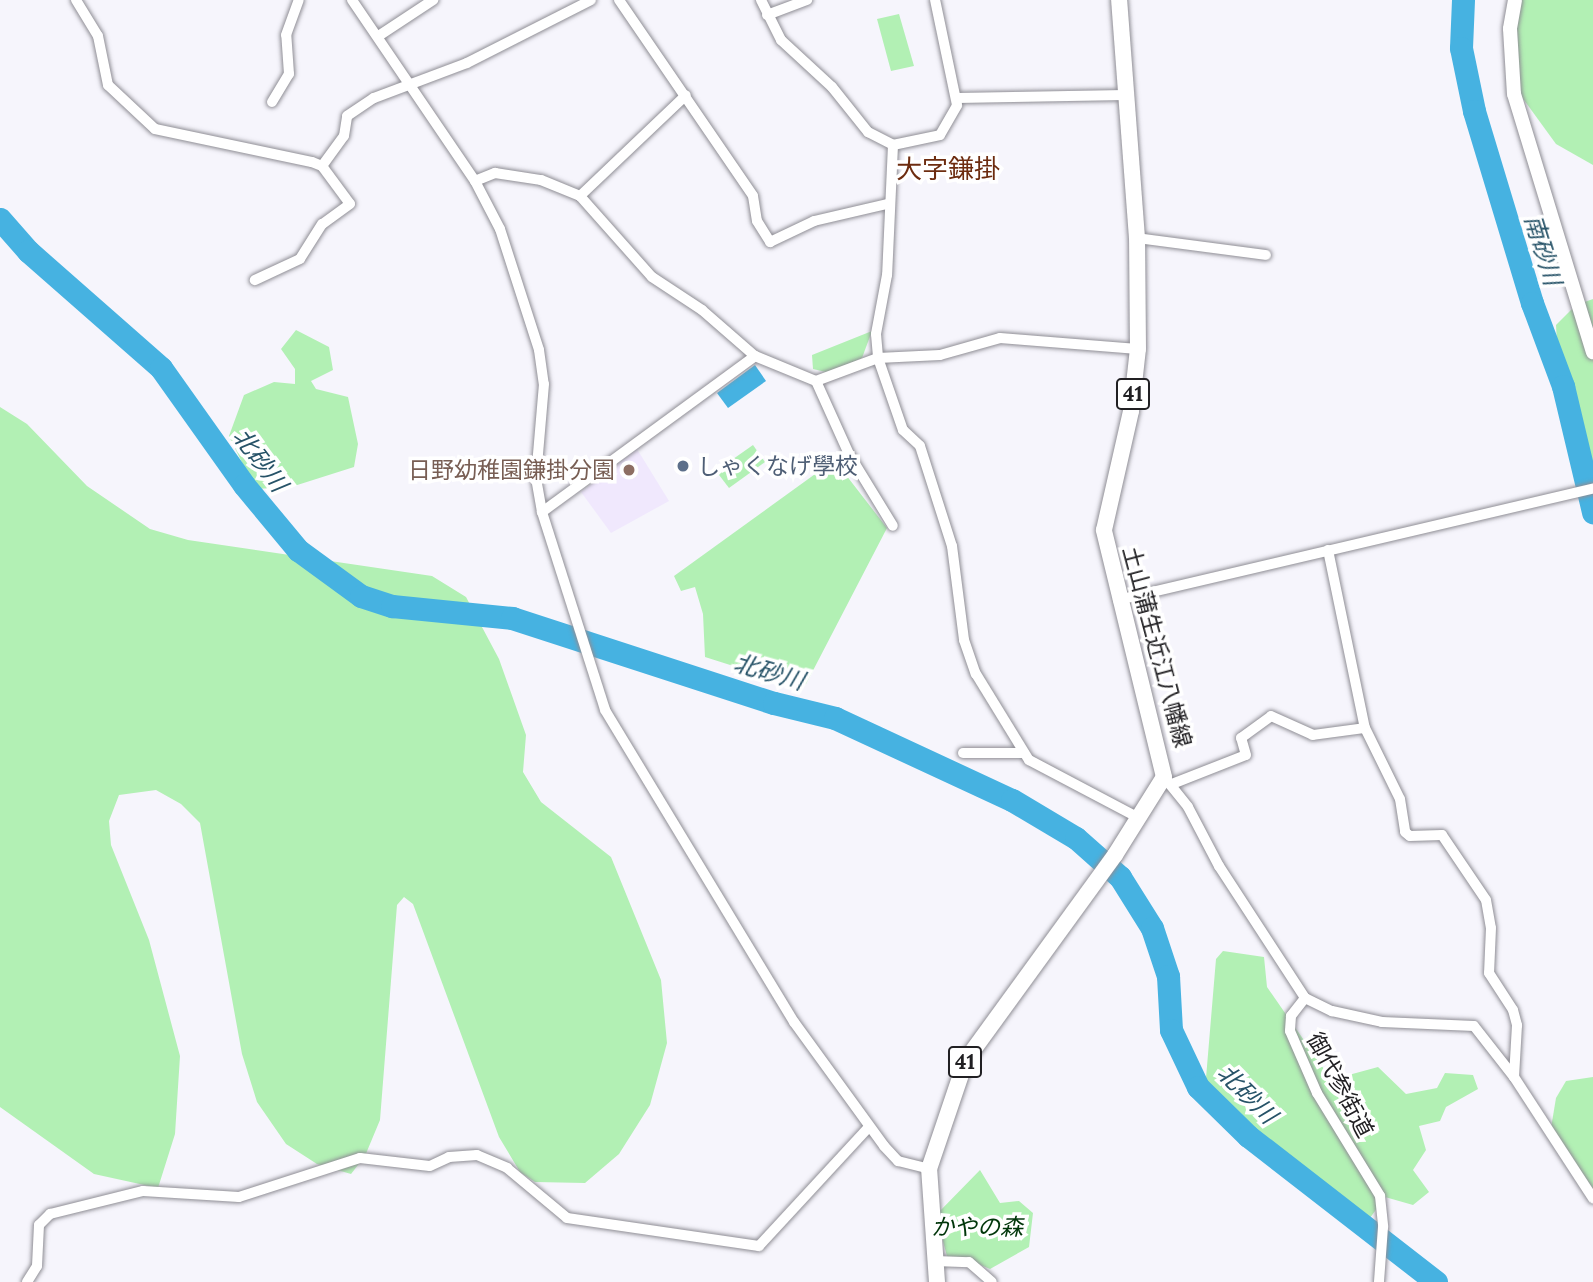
<!DOCTYPE html>
<html>
<head>
<meta charset="utf-8">
<style>
	body { margin:0 }
	#map { position:relative; width:1593px; height:1282px; overflow:hidden; background:#f6f5fc; font-family:Lora,"Noto Sans JP",serif }
	div>[style] { position:absolute }
	.education>* { inset:0; background:#f0e8fd }
	.green>* { inset:0; background:#b2f0b4 }
	.water>* { inset:0; background:#46b2e1 }
	.river>* { height:23px; margin:-11.5px; padding:0 11.5px; transform-origin:11.5px; border-radius:11.5px; background:#46b2e1 }
	.roads { filter:drop-shadow(0 0 2px #8f8e95) drop-shadow(0 0 2px #8f8e95) }
	.street>* { height:10px; margin:-5px; padding:0 5px; transform-origin:5px; border-radius:5px; background:#fff }
	.secondary>* { height:14px; margin:-7px; padding:0 7px; transform-origin:7px; border-radius:7px; background:#fff }
	.primary>* { height:16px; margin:-8px; padding:0 8px; transform-origin:8px; border-radius:8px; background:#fff }
	.dots>* { width:19px; height:19px; translate:-50% -50%; box-sizing:border-box; border:4px solid #fff; border-radius:50% }
	span { translate:-50% -50%; white-space:nowrap; text-align:center; line-height:1.15; -webkit-text-stroke:7px #fff; paint-order:stroke }
	.shield-label span { padding:2px 5px; background:#fff; border:2px solid; border-radius:5px; -webkit-text-stroke-width:0 }
	.shield-label { font-size:21px; color:#212023; font-weight:700 }
	.service-label { font-size:23px; color:#4e5e75 }
	.left { translate:0 -50%; text-align:left }
	.education-label { font-size:23px; color:#785e54 }
	.right { translate:-100% -50%; text-align:right }
	.street-label { font-size:23px; color:#212023 }
	.park-label { font-size:23px; color:#01360a; font-style:italic }
	.water-label { font-size:24px; color:#275368; font-style:italic }
	.quarter-label { font-size:26px; color:#6d2c10 }
</style>
</head>
<body>
<div id="map">
	<div class="education">
		<div style="clip-path:polygon(637px 449px,669px 501px,611px 533px,581px 492px)"></div>
	</div>
	<div class="green">
		<div style="clip-path:polygon(1519px 0,1593px 0,1593px 165px,1556px 144px,1521px 96px,1509px 50px)"></div>
		<div style="clip-path:polygon(899px 14px,914px 66px,891px 71px,877px 19px)"></div>
		<div style="clip-path:polygon(1593px 299px,1593px 502px,1557px 344px,1556px 325px,1576px 305px)"></div>
		<div style="clip-path:polygon(296px 330px,329px 347px,333px 370px,311px 381px,316px 389px,348px 397px,358px 444px,354px 467px,291px 487px,255px 489px,229px 436px,244px 395px,274px 382px,295px 384px,295px 369px,281px 349px)"></div>
		<div style="clip-path:polygon(872px 331px,862px 358px,830px 373px,813px 369px,812px 355px)"></div>
		<div style="clip-path:polygon(0 407px,27px 424px,87px 486px,150px 529px,188px 540px,432px 576px,466px 597px,499px 659px,526px 735px,523px 772px,541px 802px,611px 857px,661px 980px,667px 1043px,650px 1105px,619px 1154px,585px 1183px,535px 1182px,520px 1172px,499px 1137px,413px 904px,404px 897px,397px 905px,380px 1120px,365px 1156px,351px 1174px,317px 1164px,286px 1144px,257px 1102px,242px 1054px,200px 823px,181px 804px,156px 790px,119px 795px,109px 821px,111px 845px,149px 940px,180px 1056px,175px 1134px,158px 1188px,94px 1174px,0 1107px)"></div>
		<div style="clip-path:polygon(753px 445px,765px 462px,729px 488px,716px 471px)"></div>
		<div style="clip-path:polygon(829px 464px,838px 480px,846px 475px,887px 528px,806px 684px,799px 687px,705px 657px,703px 614px,695px 587px,681px 591px,674px 576px)"></div>
		<div style="clip-path:polygon(1223px 951px,1264px 957px,1267px 987px,1326px 1072px,1345px 1076px,1378px 1067px,1406px 1094px,1437px 1088px,1445px 1073px,1473px 1075px,1478px 1089px,1446px 1107px,1440px 1121px,1419px 1126px,1426px 1150px,1413px 1170px,1429px 1192px,1413px 1205px,1385px 1197px,1370px 1218px,1263px 1143px,1205px 1090px,1216px 959px)"></div>
		<div style="clip-path:polygon(1593px 1077px,1593px 1189px,1551px 1128px,1556px 1098px,1566px 1081px)"></div>
		<div style="clip-path:polygon(980px 1170px,1000px 1203px,1019px 1201px,1033px 1213px,1029px 1247px,990px 1269px,969px 1260px,948px 1260px,936px 1215px)"></div>
	</div>
	<div class="water">
		<div style="clip-path:polygon(755px 365px,766px 381px,728px 408px,717px 393px)"></div>
	</div>
	<div class="river">
		<div style="left:1463px;top:0;width:48px;rotate:92.4deg"></div>
		<div style="left:1461px;top:48px;width:64px;rotate:78.3deg"></div>
		<div style="left:1474px;top:111px;width:201px;rotate:73.2deg"></div>
		<div style="left:1532px;top:303px;width:89px;rotate:69.5deg"></div>
		<div style="left:1563px;top:386px;width:130px;rotate:76.6deg"></div>
		<div style="left:0;top:219px;width:43px;rotate:48.8deg"></div>
		<div style="left:28px;top:251px;width:177px;rotate:41.3deg"></div>
		<div style="left:161px;top:368px;width:143px;rotate:54.6deg"></div>
		<div style="left:244px;top:485px;width:85px;rotate:50.3deg"></div>
		<div style="left:298px;top:550px;width:78px;rotate:36.1deg"></div>
		<div style="left:361px;top:596px;width:33px;rotate:18deg"></div>
		<div style="left:392px;top:606px;width:121px;rotate:5.7deg"></div>
		<div style="left:512px;top:618px;width:275px;rotate:18deg"></div>
		<div style="left:774px;top:703px;width:63px;rotate:13.8deg"></div>
		<div style="left:835px;top:718px;width:195px;rotate:24.9deg"></div>
		<div style="left:1012px;top:800px;width:74px;rotate:30.7deg"></div>
		<div style="left:1076px;top:838px;width:59px;rotate:41.6deg"></div>
		<div style="left:1120px;top:877px;width:60px;rotate:57.9deg"></div>
		<div style="left:1152px;top:928px;width:51px;rotate:71.6deg"></div>
		<div style="left:1168px;top:976px;width:54px;rotate:86.8deg"></div>
		<div style="left:1171px;top:1030px;width:63px;rotate:64.7deg"></div>
		<div style="left:1198px;top:1087px;width:70px;rotate:44.4deg"></div>
		<div style="left:1248px;top:1136px;width:238px;rotate:37.8deg"></div>
	</div>
	<div class="roads">
		<div class="street">
			<div style="left:76px;top:0;width:42px;rotate:58.6deg"></div>
			<div style="left:98px;top:36px;width:50px;rotate:78.5deg"></div>
			<div style="left:108px;top:85px;width:64px;rotate:43.1deg"></div>
			<div style="left:155px;top:129px;width:160px;rotate:11.9deg"></div>
			<div style="left:312px;top:162px;width:11px;rotate:22deg"></div>
			<div style="left:322px;top:166px;width:47px;rotate:53.6deg"></div>
			<div style="left:350px;top:204px;width:34px;rotate:144deg"></div>
			<div style="left:322px;top:224px;width:41px;rotate:122.2deg"></div>
			<div style="left:300px;top:259px;width:50px;rotate:155deg"></div>
			<div style="left:352px;top:0;width:219px;rotate:55.8deg"></div>
			<div style="left:475px;top:181px;width:54px;rotate:62.5deg"></div>
			<div style="left:500px;top:229px;width:127px;rotate:72.1deg"></div>
			<div style="left:539px;top:350px;width:34px;rotate:82deg"></div>
			<div style="left:544px;top:384px;width:94px;rotate:94.9deg"></div>
			<div style="left:536px;top:478px;width:35px;rotate:80deg"></div>
			<div style="left:542px;top:512px;width:208px;rotate:72.3deg"></div>
			<div style="left:605px;top:710px;width:365px;rotate:58.8deg"></div>
			<div style="left:794px;top:1022px;width:153px;rotate:54deg"></div>
			<div style="left:884px;top:1146px;width:21px;rotate:47deg"></div>
			<div style="left:898px;top:1161px;width:32px;rotate:14deg"></div>
			<div style="left:619px;top:0;width:237px;rotate:55.6deg"></div>
			<div style="left:753px;top:196px;width:25px;rotate:81deg"></div>
			<div style="left:757px;top:221px;width:25px;rotate:58deg"></div>
			<div style="left:770px;top:242px;width:49px;rotate:-25.5deg"></div>
			<div style="left:814px;top:221px;width:75px;rotate:-13.1deg"></div>
			<div style="left:761px;top:0;width:45px;rotate:63.4deg"></div>
			<div style="left:781px;top:40px;width:69px;rotate:42.7deg"></div>
			<div style="left:832px;top:87px;width:58px;rotate:51.3deg"></div>
			<div style="left:868px;top:132px;width:28px;rotate:27deg"></div>
			<div style="left:767px;top:15px;width:43px;rotate:-20.6deg"></div>
			<div style="left:380px;top:35px;width:64px;rotate:-33.4deg"></div>
			<div style="left:957px;top:98px;width:168px;rotate:-1deg"></div>
			<div style="left:272px;top:102px;width:33px;rotate:-59deg"></div>
			<div style="left:289px;top:74px;width:39px;rotate:-94deg"></div>
			<div style="left:286px;top:35px;width:37px;rotate:-70deg"></div>
			<div style="left:893px;top:145px;width:130px;rotate:92.6deg"></div>
			<div style="left:887px;top:275px;width:60px;rotate:100.6deg"></div>
			<div style="left:876px;top:334px;width:24px;rotate:85deg"></div>
			<div style="left:878px;top:358px;width:76px;rotate:70.9deg"></div>
			<div style="left:903px;top:430px;width:23px;rotate:43deg"></div>
			<div style="left:920px;top:446px;width:105px;rotate:72.3deg"></div>
			<div style="left:952px;top:546px;width:95px;rotate:82.7deg"></div>
			<div style="left:964px;top:640px;width:36px;rotate:71deg"></div>
			<div style="left:976px;top:674px;width:101px;rotate:58.4deg"></div>
			<div style="left:1029px;top:760px;width:124px;rotate:27.8deg"></div>
			<div style="left:893px;top:145px;width:48px;rotate:-12deg"></div>
			<div style="left:940px;top:135px;width:34px;rotate:-60deg"></div>
			<div style="left:957px;top:105px;width:107px;rotate:-101.8deg"></div>
			<div style="left:322px;top:166px;width:37px;rotate:-54deg"></div>
			<div style="left:344px;top:136px;width:20px;rotate:-81deg"></div>
			<div style="left:347px;top:116px;width:32px;rotate:-34deg"></div>
			<div style="left:374px;top:98px;width:99px;rotate:-20.6deg"></div>
			<div style="left:467px;top:63px;width:139px;rotate:-26.9deg"></div>
			<div style="left:475px;top:181px;width:22px;rotate:-22deg"></div>
			<div style="left:495px;top:173px;width:47px;rotate:8.7deg"></div>
			<div style="left:541px;top:180px;width:42px;rotate:22.3deg"></div>
			<div style="left:580px;top:196px;width:108px;rotate:48.4deg"></div>
			<div style="left:652px;top:277px;width:60px;rotate:33.4deg"></div>
			<div style="left:702px;top:310px;width:70px;rotate:41deg"></div>
			<div style="left:755px;top:356px;width:66px;rotate:22.3deg"></div>
			<div style="left:816px;top:381px;width:66px;rotate:-20.4deg"></div>
			<div style="left:878px;top:358px;width:62px;rotate:-2.8deg"></div>
			<div style="left:940px;top:355px;width:62px;rotate:-15.8deg"></div>
			<div style="left:1000px;top:338px;width:138px;rotate:4.6deg"></div>
			<div style="left:580px;top:196px;width:146px;rotate:-43.6deg"></div>
			<div style="left:1137px;top:238px;width:130px;rotate:7.5deg"></div>
			<div style="left:816px;top:381px;width:80px;rotate:65.7deg"></div>
			<div style="left:849px;top:454px;width:84px;rotate:58.6deg"></div>
			<div style="left:542px;top:512px;width:264px;rotate:-36.2deg"></div>
			<div style="left:1328px;top:550px;width:182px;rotate:78.3deg"></div>
			<div style="left:1365px;top:728px;width:79px;rotate:63.8deg"></div>
			<div style="left:1400px;top:799px;width:33px;rotate:81deg"></div>
			<div style="left:1405px;top:832px;width:6px;rotate:39deg"></div>
			<div style="left:1410px;top:836px;width:32px;rotate:-2deg"></div>
			<div style="left:1442px;top:835px;width:78px;rotate:55.9deg"></div>
			<div style="left:1486px;top:900px;width:28px;rotate:80deg"></div>
			<div style="left:1491px;top:928px;width:45px;rotate:92.5deg"></div>
			<div style="left:1489px;top:973px;width:44px;rotate:57deg"></div>
			<div style="left:1513px;top:1010px;width:16px;rotate:75deg"></div>
			<div style="left:1517px;top:1025px;width:52px;rotate:93.3deg"></div>
			<div style="left:1118px;top:600px;width:488px;rotate:-13.2deg"></div>
			<div style="left:963px;top:753px;width:61px"></div>
			<div style="left:1164px;top:777px;width:38px;rotate:51deg"></div>
			<div style="left:1188px;top:807px;width:67px;rotate:62.3deg"></div>
			<div style="left:1219px;top:866px;width:158px;rotate:56.9deg"></div>
			<div style="left:1305px;top:998px;width:23px;rotate:128deg"></div>
			<div style="left:1291px;top:1016px;width:15px;rotate:94deg"></div>
			<div style="left:1290px;top:1031px;width:68px;rotate:66.5deg"></div>
			<div style="left:1317px;top:1093px;width:121px;rotate:58.5deg"></div>
			<div style="left:1380px;top:1196px;width:31px;rotate:84deg"></div>
			<div style="left:1383px;top:1227px;width:55px;rotate:94.2deg"></div>
			<div style="left:1172px;top:784px;width:79px;rotate:-21.4deg"></div>
			<div style="left:1246px;top:755px;width:18px;rotate:-106deg"></div>
			<div style="left:1241px;top:738px;width:37px;rotate:-36deg"></div>
			<div style="left:1271px;top:716px;width:46px;rotate:24.3deg"></div>
			<div style="left:1313px;top:735px;width:52px;rotate:-7.7deg"></div>
			<div style="left:1305px;top:998px;width:30px;rotate:26deg"></div>
			<div style="left:1332px;top:1011px;width:51px;rotate:12.4deg"></div>
			<div style="left:1382px;top:1022px;width:92px;rotate:2.5deg"></div>
			<div style="left:1474px;top:1026px;width:65px;rotate:51.9deg"></div>
			<div style="left:1514px;top:1077px;width:145px;rotate:56.9deg"></div>
			<div style="left:935px;top:1261px;width:34px;rotate:2deg"></div>
			<div style="left:969px;top:1262px;width:30px;rotate:41deg"></div>
			<div style="left:27px;top:1282px;width:19px;rotate:-58deg"></div>
			<div style="left:37px;top:1266px;width:41px;rotate:-87.2deg"></div>
			<div style="left:39px;top:1225px;width:16px;rotate:-45deg"></div>
			<div style="left:50px;top:1214px;width:96px;rotate:-13.9deg"></div>
			<div style="left:143px;top:1191px;width:96px;rotate:3.6deg"></div>
			<div style="left:239px;top:1197px;width:127px;rotate:-17.9deg"></div>
			<div style="left:360px;top:1158px;width:70px;rotate:6.5deg"></div>
			<div style="left:430px;top:1166px;width:21px;rotate:-25deg"></div>
			<div style="left:449px;top:1157px;width:28px;rotate:-4deg"></div>
			<div style="left:477px;top:1155px;width:33px;rotate:23deg"></div>
			<div style="left:507px;top:1168px;width:78px;rotate:39.8deg"></div>
			<div style="left:567px;top:1218px;width:194px;rotate:8.3deg"></div>
			<div style="left:759px;top:1246px;width:162px;rotate:-47.3deg"></div>
		</div>
		<div class="secondary">
			<div style="left:1515px;top:0;width:29px;rotate:100deg"></div>
			<div style="left:1510px;top:29px;width:65px;rotate:86.5deg"></div>
			<div style="left:1514px;top:94px;width:270px;rotate:73deg"></div>
		</div>
		<div class="primary">
			<div style="left:937px;top:1282px;width:113px;rotate:-94deg"></div>
			<div style="left:929px;top:1169px;width:115px;rotate:-71.3deg"></div>
			<div style="left:966px;top:1060px;width:253px;rotate:-54deg"></div>
			<div style="left:1115px;top:855px;width:92px;rotate:-57.9deg"></div>
			<div style="left:1164px;top:777px;width:254px;rotate:-103.7deg"></div>
			<div style="left:1104px;top:530px;width:122px;rotate:-77.2deg"></div>
			<div style="left:1131px;top:411px;width:62px;rotate:-83.6deg"></div>
			<div style="left:1138px;top:349px;width:111px;rotate:-90.5deg"></div>
			<div style="left:1137px;top:238px;width:239px;rotate:-94.3deg"></div>
		</div>
	</div>
	<div class="dots">
		<div style="left:683px;top:466px;background:#5c6f8a"></div>
		<div style="left:629px;top:470px;background:#8d6e63"></div>
	</div>
	<div class="shield-label">
		<span style="left:1133px;top:394px">41</span>
		<span style="left:965px;top:1062px">41</span>
	</div>
	<div class="service-label">
		<span class="left" style="left:697px;top:466px">しゃくなげ學校</span>
	</div>
	<div class="education-label">
		<span class="right" style="left:615px;top:470px">日野幼稚園鎌掛分園</span>
	</div>
	<div class="street-label">
		<span style="left:1157px;top:647px;rotate:75deg">土山蒲生近江八幡線</span>
		<span style="left:1340px;top:1085px;rotate:62deg">御代参街道</span>
	</div>
	<div class="park-label">
		<span style="left:977px;top:1227px">かやの森</span>
	</div>
	<div class="water-label">
		<span style="left:1543px;top:250px;rotate:73deg">南砂川</span>
		<span style="left:260px;top:460px;rotate:53deg">北砂川</span>
		<span style="left:769px;top:672px;rotate:16deg">北砂川</span>
		<span style="left:1247px;top:1094px;rotate:45deg">北砂川</span>
	</div>
	<div class="quarter-label">
		<span style="left:948px;top:169px">大字鎌掛</span>
	</div>
</div>
</body>
</html>
